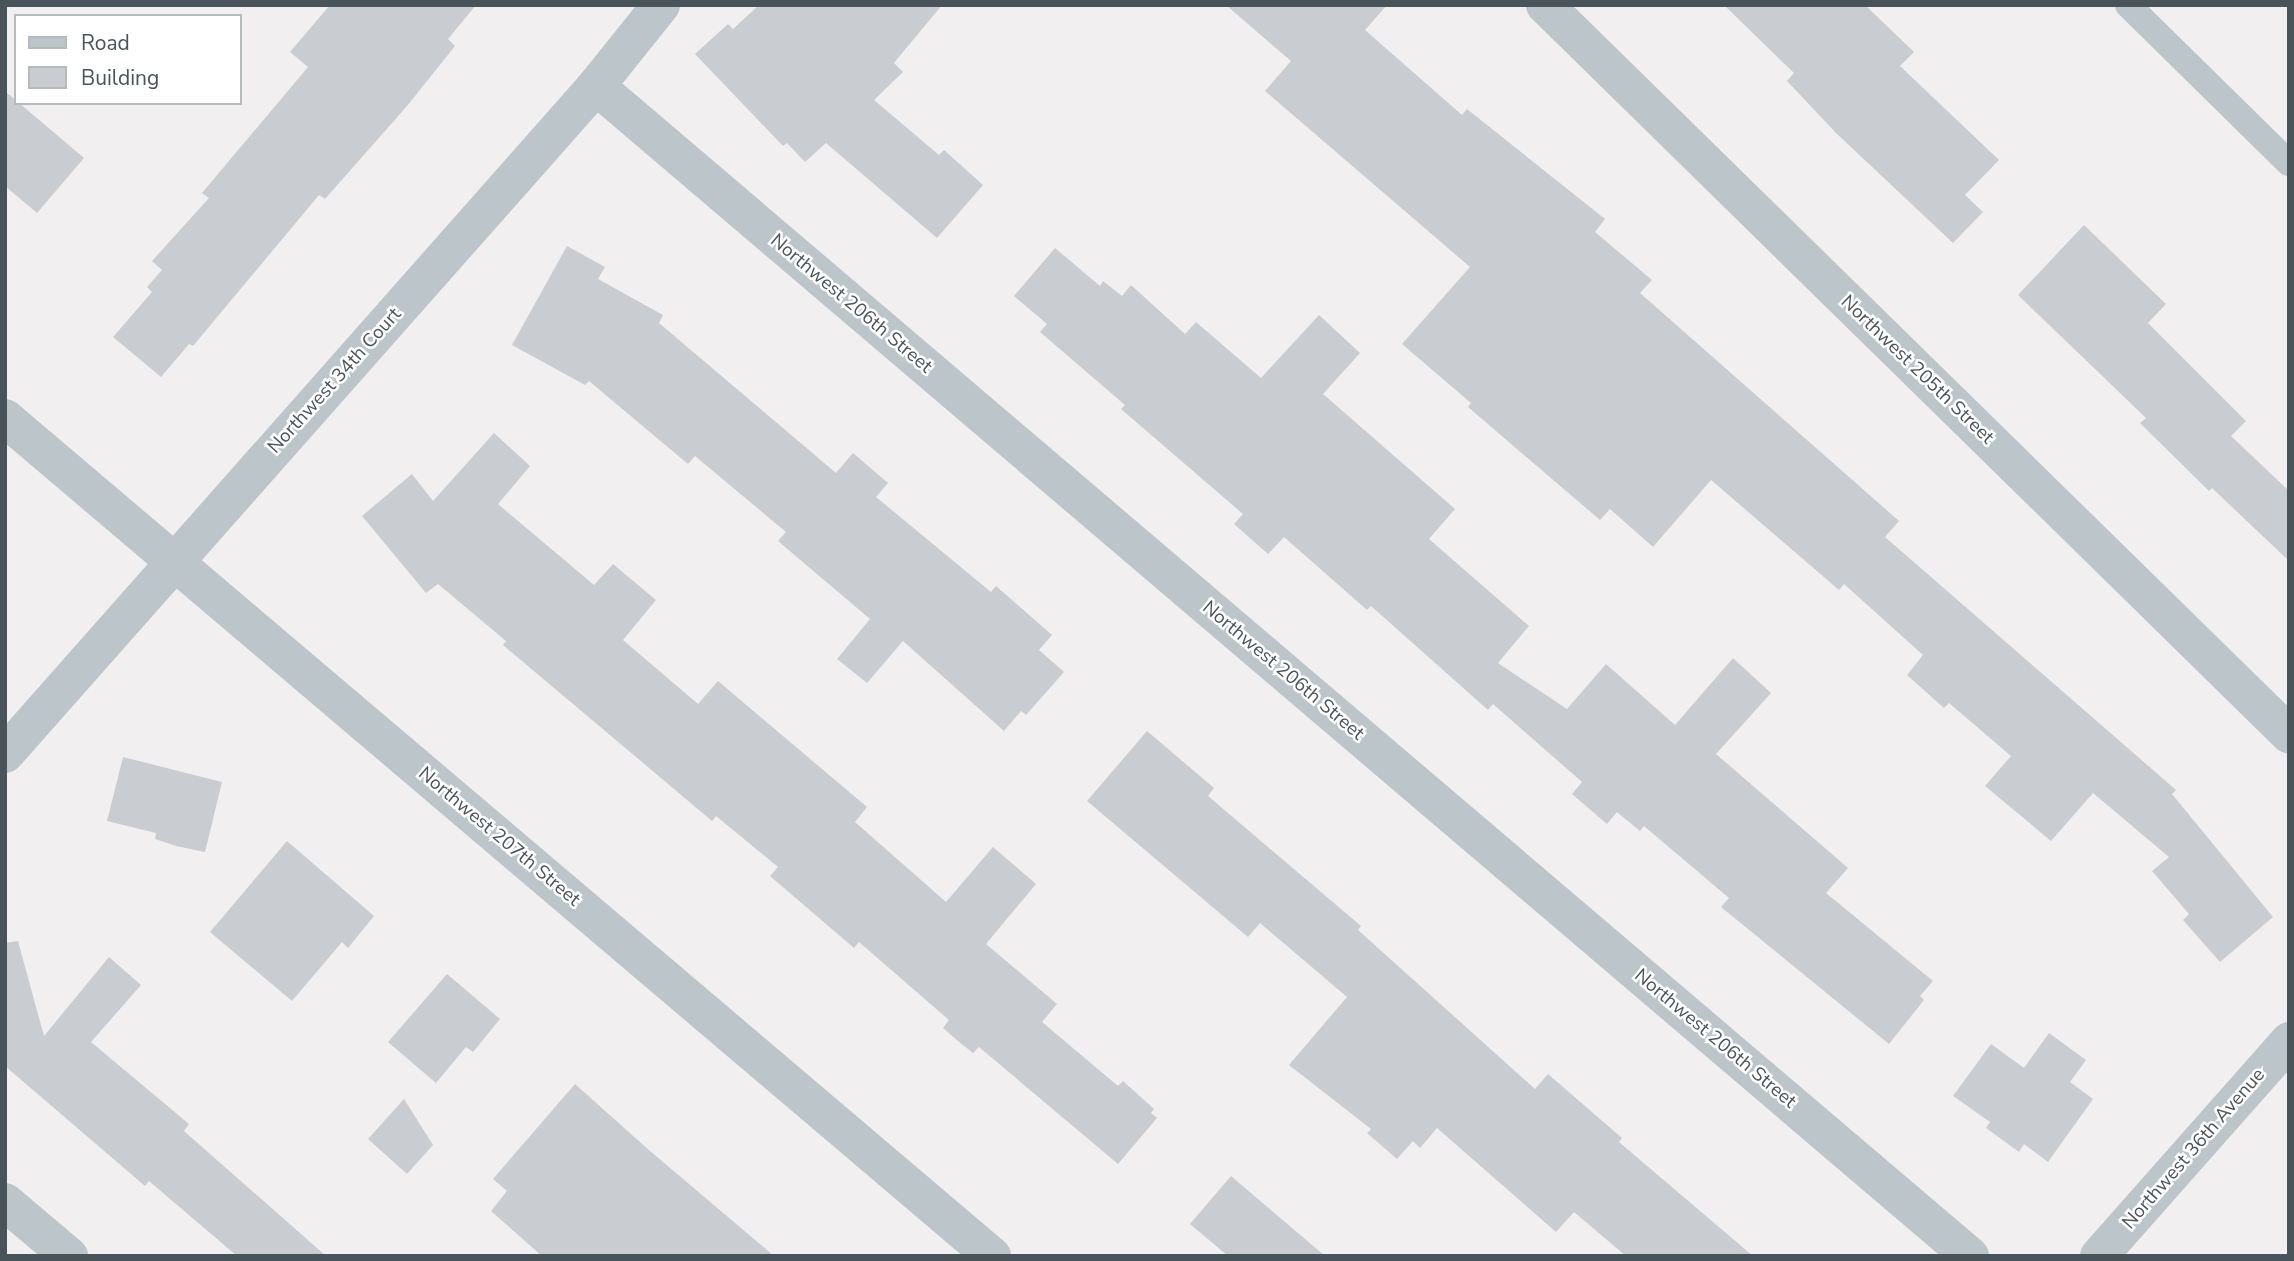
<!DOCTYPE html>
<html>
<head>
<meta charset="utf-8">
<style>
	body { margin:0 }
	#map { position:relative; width:2294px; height:1261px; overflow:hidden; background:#f1efef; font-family:"Nunito Sans",sans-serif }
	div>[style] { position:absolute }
	.building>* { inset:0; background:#c9cdd1 }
	.service>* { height:26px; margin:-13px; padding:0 13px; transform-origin:13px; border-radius:13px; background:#bcc5ca }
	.minor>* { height:38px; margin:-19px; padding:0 19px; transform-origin:19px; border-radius:19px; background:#bcc5ca }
	.tertiary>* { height:38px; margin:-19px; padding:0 19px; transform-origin:19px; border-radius:19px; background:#bcc5ca }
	span { translate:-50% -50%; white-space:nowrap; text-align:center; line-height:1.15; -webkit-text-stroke:5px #fff; paint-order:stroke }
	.street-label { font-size:19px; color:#49545a }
	.frame { position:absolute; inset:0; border:7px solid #49545a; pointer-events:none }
	.legend { position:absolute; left:14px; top:14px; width:228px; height:91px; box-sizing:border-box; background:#fff; border:2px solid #b6bbbd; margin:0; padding:9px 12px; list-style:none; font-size:21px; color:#49545a }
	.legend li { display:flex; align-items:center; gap:14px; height:35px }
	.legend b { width:35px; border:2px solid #b6bbbd }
</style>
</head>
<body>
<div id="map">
	<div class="building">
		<div style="clip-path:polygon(330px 5px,476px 5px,448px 39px,455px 46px,407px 106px,325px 199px,319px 195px,193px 346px,189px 344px,161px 377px,113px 337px,152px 292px,147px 287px,162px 270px,152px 261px,209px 198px,202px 193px,308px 67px,290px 52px)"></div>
		<div style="clip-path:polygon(759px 5px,942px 5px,894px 63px,903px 72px,874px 100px,939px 155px,944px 150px,983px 185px,937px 238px,826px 143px,805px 162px,787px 143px,783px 146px,695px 54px,728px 24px,733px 29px)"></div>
		<div style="clip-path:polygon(1226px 5px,1387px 5px,1365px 30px,1462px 115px,1467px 109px,1605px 219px,1595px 232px,1652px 280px,1640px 293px,1899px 521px,1885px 537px,2176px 790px,2172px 794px,2273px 917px,2220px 962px,2183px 920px,2189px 914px,2152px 871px,2169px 857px,2093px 793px,2051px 841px,1985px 786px,2011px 756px,1949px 703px,1944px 708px,1907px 675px,1923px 655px,1844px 584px,1839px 590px,1711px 480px,1653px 547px,1610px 509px,1600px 520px,1468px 407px,1471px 403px,1402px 344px,1470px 267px,1265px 91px,1291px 61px)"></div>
		<div style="clip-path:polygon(1724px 5px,1865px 5px,1914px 52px,1900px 66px,1999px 160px,1965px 195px,1983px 212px,1953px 243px,1836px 133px,1787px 81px,1794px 73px)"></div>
		<div style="clip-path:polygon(5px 91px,84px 158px,37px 213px,5px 186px)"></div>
		<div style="clip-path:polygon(2084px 225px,2166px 304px,2148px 323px,2246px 421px,2231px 436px,2289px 491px,2289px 561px,2212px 488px,2209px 491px,2140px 423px,2146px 418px,2018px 295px)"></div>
		<div style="clip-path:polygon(567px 246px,605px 267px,598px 279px,663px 315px,659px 323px,836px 473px,853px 453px,888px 483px,876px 497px,991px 592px,996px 586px,1052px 635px,1039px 650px,1064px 672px,1026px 715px,1021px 711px,1004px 731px,903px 641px,867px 683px,837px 659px,870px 619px,778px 541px,786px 532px,695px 456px,688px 464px,589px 381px,585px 385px,512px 345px)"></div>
		<div style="clip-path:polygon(1055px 248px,1100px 286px,1103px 281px,1122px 296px,1131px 285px,1185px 334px,1196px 322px,1261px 378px,1319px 315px,1360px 353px,1323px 394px,1455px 509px,1429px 539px,1529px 626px,1498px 663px,1567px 709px,1606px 664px,1675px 725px,1733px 658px,1771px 693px,1716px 754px,1848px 868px,1826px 893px,1933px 981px,1920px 996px,1924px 1000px,1889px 1044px,1721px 907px,1729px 898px,1644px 826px,1640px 831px,1617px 812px,1607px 824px,1572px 794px,1582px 782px,1493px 704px,1488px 710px,1371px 606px,1367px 610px,1284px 537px,1268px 554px,1234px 524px,1243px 514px,1121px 409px,1125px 405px,1040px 332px,1047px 324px,1014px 296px)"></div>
		<div style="clip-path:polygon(494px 433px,530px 466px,498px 504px,594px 585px,613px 564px,656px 600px,623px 640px,698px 704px,718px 681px,867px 807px,855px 822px,946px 902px,993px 847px,1036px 884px,986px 944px,1057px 1004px,1042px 1022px,1118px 1086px,1123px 1081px,1154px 1109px,1151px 1113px,1157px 1118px,1118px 1164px,979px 1047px,973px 1053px,958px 1041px,943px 1028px,949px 1020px,859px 942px,854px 948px,770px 876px,778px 867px,716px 816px,712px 821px,503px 645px,506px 641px,438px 584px,426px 593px,362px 516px,412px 474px,433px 501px)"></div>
		<div style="clip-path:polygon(1147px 731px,1214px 788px,1208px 796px,1361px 926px,1358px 930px,1535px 1089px,1548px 1074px,1622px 1138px,1619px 1142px,1753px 1256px,1626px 1256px,1574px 1212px,1556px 1232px,1437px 1128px,1420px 1148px,1413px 1141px,1397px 1159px,1367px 1133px,1371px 1129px,1289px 1065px,1347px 997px,1260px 923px,1248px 937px,1087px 801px)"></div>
		<div style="clip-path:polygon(123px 757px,222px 782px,205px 852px,176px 846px,155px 839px,156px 833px,107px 821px)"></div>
		<div style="clip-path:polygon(287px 841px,374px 916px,348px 948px,342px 942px,292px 1001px,210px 932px)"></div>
		<div style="clip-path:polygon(18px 941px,44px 1036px,109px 957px,141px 985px,91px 1042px,189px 1124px,184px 1131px,326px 1256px,237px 1256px,149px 1181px,145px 1186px,5px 1066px,5px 943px)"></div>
		<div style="clip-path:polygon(447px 974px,500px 1019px,473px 1052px,466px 1047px,436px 1083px,388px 1042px)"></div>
		<div style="clip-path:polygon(2049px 1033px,2086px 1060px,2070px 1082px,2093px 1099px,2048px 1162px,2024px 1144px,2019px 1152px,1986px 1128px,1990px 1122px,1953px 1096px,1991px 1044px,2024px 1068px)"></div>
		<div style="clip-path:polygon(575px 1084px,650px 1151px,774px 1256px,542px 1256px,491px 1211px,507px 1191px,493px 1179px)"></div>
		<div style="clip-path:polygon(404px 1099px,433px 1145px,407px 1174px,368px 1139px)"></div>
		<div style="clip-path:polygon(1231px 1176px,1325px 1256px,1228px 1256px,1190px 1224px)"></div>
	</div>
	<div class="service">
		<div style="left:2128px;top:5px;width:226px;rotate:44.5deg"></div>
	</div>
	<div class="minor">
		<div style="left:1545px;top:5px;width:1042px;rotate:44.42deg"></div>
		<div style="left:596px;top:86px;width:1805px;rotate:40.42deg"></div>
		<div style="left:5px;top:754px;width:892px;rotate:-48.5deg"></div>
		<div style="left:596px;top:86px;width:104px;rotate:-51.3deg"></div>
		<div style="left:5px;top:1202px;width:84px;rotate:40.2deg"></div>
		<div style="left:2099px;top:1256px;width:287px;rotate:-48.5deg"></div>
	</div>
	<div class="tertiary">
		<div style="left:5px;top:418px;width:1295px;rotate:40.33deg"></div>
	</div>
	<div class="street-label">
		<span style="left:851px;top:304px;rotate:40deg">Northwest 206th Street</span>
		<span style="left:1917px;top:370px;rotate:44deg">Northwest 205th Street</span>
		<span style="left:335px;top:381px;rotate:-48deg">Northwest 34th Court</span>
		<span style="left:1283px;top:671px;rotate:40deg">Northwest 206th Street</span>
		<span style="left:499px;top:837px;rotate:40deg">Northwest 207th Street</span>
		<span style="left:1715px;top:1039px;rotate:40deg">Northwest 206th Street</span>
		<span style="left:2194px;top:1149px;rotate:-49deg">Northwest 36th Avenue</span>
	</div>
	<div class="frame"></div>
	<ul class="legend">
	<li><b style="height:9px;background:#bcc5ca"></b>Road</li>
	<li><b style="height:19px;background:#c9cdd1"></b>Building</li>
	</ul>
</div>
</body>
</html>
